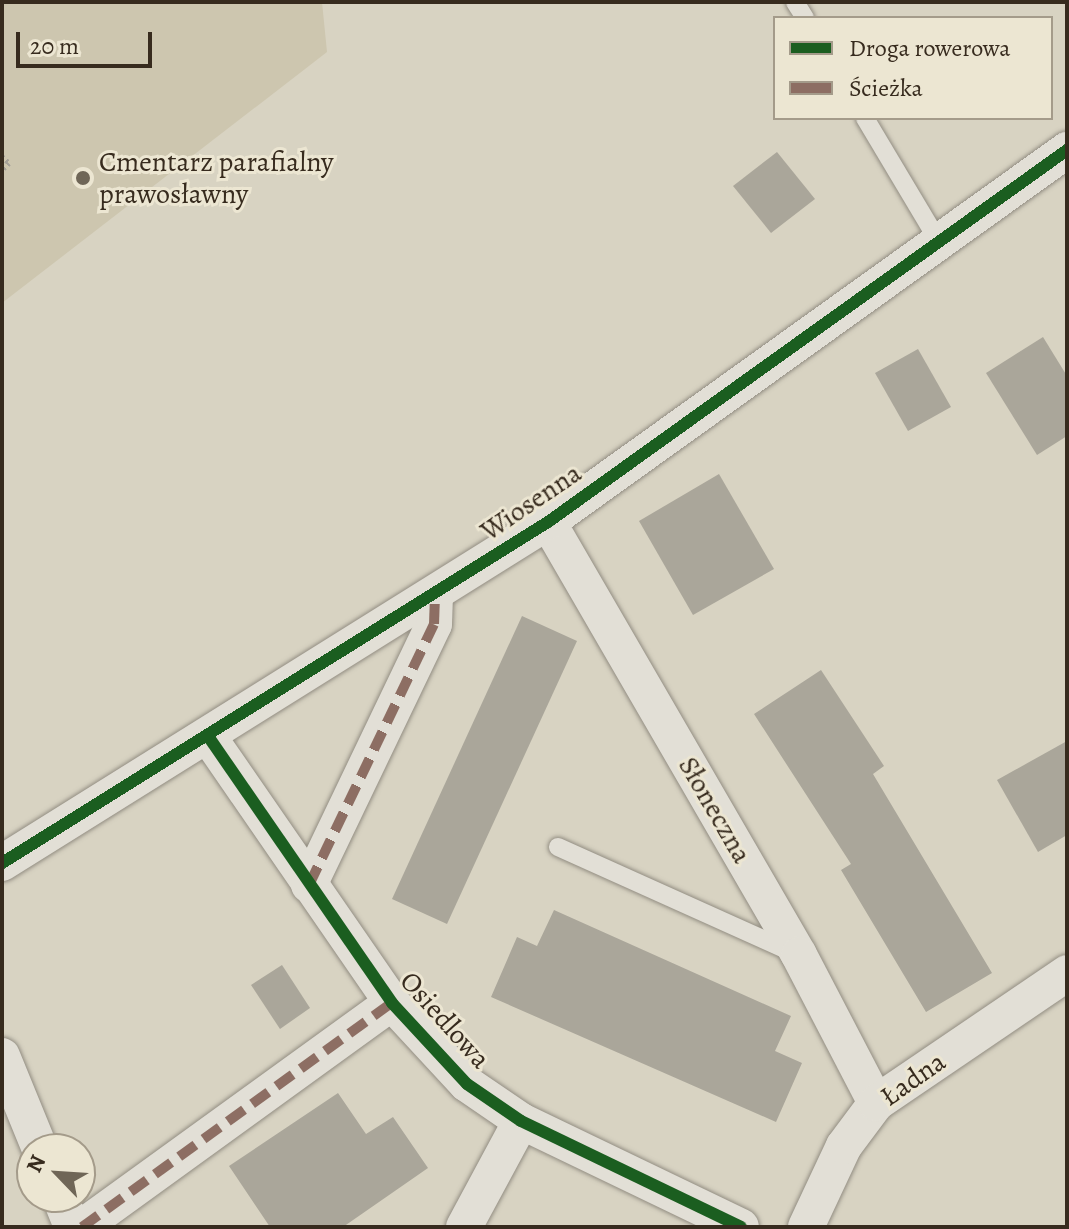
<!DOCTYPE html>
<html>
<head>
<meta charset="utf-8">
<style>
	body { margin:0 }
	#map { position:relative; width:1069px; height:1229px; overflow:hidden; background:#d8d3c2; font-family:Alegreya,serif }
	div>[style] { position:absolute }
	.green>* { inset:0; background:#cdc6af }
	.building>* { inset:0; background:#aaa69a }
	.path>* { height:5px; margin-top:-2.5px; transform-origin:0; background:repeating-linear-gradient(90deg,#a5a199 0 2px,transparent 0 6px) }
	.roads { filter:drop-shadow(0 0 2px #928d82) drop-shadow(0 0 2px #928d82) }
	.service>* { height:18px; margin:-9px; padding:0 9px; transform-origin:9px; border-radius:9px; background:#e2dfd6 }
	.minor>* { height:36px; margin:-18px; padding:0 18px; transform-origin:18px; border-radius:18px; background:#e2dfd6 }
	.quiet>* { height:10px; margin-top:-5px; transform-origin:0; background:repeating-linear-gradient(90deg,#8d6e63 0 20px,transparent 0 30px) }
	.cycleway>* { height:12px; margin:-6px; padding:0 6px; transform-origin:6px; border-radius:6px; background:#1b5e20 }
	.dots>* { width:22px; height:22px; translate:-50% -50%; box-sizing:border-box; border:4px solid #ece6d2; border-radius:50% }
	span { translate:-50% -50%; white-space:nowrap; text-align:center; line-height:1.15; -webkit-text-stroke:6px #ece6d2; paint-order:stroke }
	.poi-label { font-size:28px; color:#372b1e }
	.left { translate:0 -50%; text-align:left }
	.street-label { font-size:28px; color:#372b1e }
	.frame { position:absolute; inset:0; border:4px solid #372b1e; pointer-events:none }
	.legend { position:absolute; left:773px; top:16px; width:280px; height:104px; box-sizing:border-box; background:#ece6d2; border:2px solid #a49b8a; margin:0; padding:10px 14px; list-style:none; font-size:24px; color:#372b1e }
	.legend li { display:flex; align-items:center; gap:16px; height:40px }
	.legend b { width:40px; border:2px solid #a49b8a }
	.north { position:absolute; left:16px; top:1133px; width:80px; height:80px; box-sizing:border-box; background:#ece6d2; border:2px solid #a49b8a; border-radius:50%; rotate:295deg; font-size:22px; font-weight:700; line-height:32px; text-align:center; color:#372b1e }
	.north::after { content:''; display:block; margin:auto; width:28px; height:36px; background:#6f6657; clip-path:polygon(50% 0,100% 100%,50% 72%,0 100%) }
	.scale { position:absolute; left:16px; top:32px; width:136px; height:36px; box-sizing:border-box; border:4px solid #372b1e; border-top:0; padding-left:10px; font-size:24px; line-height:28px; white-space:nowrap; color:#372b1e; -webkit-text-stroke:6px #ece6d2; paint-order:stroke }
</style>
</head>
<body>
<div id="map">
	<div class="green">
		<div style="clip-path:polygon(2px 2px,322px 2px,327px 52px,2px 303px)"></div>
	</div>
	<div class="building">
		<div style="clip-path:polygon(777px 152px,815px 199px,771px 233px,733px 186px)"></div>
		<div style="clip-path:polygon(1043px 337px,1067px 376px,1067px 436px,1037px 455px,986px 373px)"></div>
		<div style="clip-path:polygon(918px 349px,951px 407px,908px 431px,875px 373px)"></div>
		<div style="clip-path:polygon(719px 474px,774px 569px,693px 615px,639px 521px)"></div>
		<div style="clip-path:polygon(522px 616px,577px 641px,447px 924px,392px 899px)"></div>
		<div style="clip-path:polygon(821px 670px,884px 766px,873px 774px,992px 973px,926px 1012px,841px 870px,851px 864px,754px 714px)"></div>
		<div style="clip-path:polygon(1067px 741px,1067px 835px,1038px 852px,997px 780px)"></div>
		<div style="clip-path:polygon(554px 910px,791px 1016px,775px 1051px,802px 1063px,776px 1122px,491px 997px,517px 937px,537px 946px)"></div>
		<div style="clip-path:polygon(282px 965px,310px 1008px,280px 1029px,251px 985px)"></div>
		<div style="clip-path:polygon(338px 1093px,366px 1134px,393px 1117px,428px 1168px,343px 1227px,270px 1227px,229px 1166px)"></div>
	</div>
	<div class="path">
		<div style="left:2px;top:156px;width:10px;rotate:45deg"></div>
		<div style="left:9px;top:163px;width:10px;rotate:135deg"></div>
	</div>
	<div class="roads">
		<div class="service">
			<div style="left:795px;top:2px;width:19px;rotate:58deg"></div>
			<div style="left:865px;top:118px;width:144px;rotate:59.2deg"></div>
			<div style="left:558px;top:847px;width:256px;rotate:24.2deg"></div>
		</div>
		<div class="minor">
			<div style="left:548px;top:522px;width:500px;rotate:59.9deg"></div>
			<div style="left:799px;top:955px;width:167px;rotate:62.5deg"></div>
			<div style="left:208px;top:736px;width:324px;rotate:55.4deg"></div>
			<div style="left:392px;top:1003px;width:110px;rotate:47.2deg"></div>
			<div style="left:467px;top:1084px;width:65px;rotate:34.4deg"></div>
			<div style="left:521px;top:1121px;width:244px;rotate:25.7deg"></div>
			<div style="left:2px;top:863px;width:644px;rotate:-31.99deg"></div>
			<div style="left:548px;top:522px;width:639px;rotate:-35.63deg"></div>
			<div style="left:309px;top:885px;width:289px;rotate:-64.4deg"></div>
			<div style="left:434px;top:624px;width:30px;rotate:-88deg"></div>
			<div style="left:2px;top:1056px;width:100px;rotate:67.8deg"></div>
			<div style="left:60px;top:1197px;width:32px;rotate:68deg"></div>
			<div style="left:82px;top:1227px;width:382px;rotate:-35.9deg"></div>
			<div style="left:464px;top:1227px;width:120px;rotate:-61.7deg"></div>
			<div style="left:806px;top:1227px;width:89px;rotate:-64.9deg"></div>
			<div style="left:844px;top:1146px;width:54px;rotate:-53.3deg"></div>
			<div style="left:876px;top:1103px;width:231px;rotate:-34.2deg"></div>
		</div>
	</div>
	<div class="quiet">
		<div style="left:309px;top:885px;width:289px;rotate:-64.4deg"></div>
		<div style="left:434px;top:624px;width:30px;rotate:-88deg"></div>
		<div style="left:82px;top:1227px;width:382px;rotate:-35.9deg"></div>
	</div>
	<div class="cycleway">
		<div style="left:208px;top:736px;width:324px;rotate:55.4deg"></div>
		<div style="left:392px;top:1003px;width:110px;rotate:47.2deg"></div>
		<div style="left:467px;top:1084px;width:65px;rotate:34.4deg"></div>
		<div style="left:521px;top:1121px;width:244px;rotate:25.7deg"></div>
		<div style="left:2px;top:863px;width:644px;rotate:-31.99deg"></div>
		<div style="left:548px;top:522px;width:639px;rotate:-35.63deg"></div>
	</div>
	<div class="dots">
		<div style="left:83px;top:178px;background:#6f6657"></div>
	</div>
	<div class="poi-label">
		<span class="left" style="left:99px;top:178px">Cmentarz parafialny<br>prawosławny</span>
	</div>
	<div class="street-label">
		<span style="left:531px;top:502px;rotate:-34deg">Wiosenna</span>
		<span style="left:715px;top:810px;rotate:60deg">Słoneczna</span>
		<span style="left:445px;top:1020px;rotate:48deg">Osiedlowa</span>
		<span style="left:913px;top:1079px;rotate:-35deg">Ładna</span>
	</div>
	<div class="frame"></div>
	<ul class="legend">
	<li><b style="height:10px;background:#1b5e20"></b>Droga rowerowa</li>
	<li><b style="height:10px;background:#8d6e63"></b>Ścieżka</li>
	</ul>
	<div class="north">N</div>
	<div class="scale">20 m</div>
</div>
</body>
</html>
